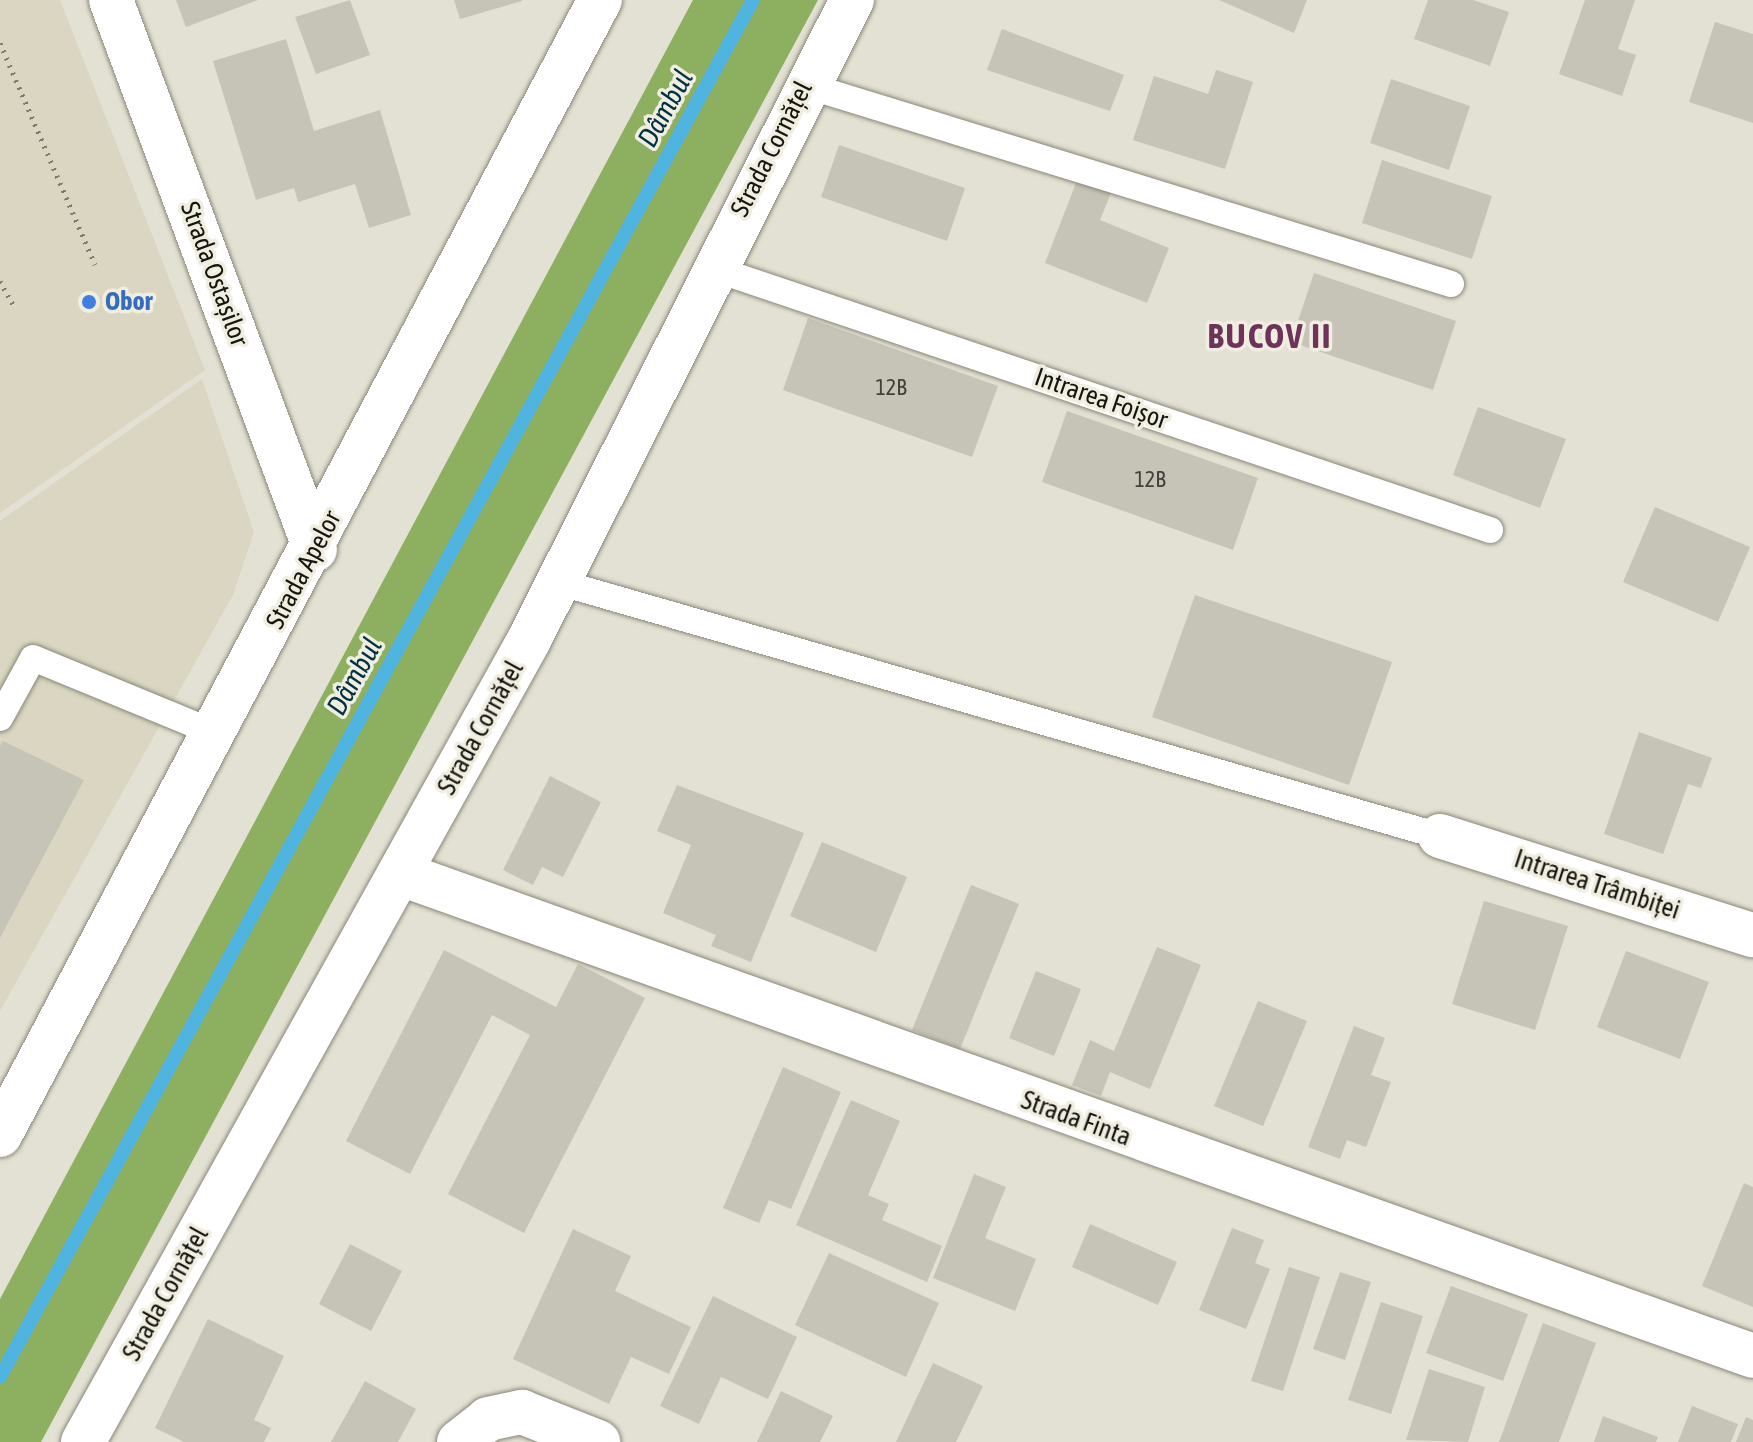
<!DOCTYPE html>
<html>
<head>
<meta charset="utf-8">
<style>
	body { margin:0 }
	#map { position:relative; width:1753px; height:1442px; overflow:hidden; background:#e3e1d3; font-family:"Asap Condensed",sans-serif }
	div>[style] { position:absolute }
	.built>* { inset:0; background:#dad6c1 }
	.forest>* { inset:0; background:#8daf60 }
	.stream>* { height:14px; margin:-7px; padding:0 7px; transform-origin:7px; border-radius:7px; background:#50b4e0 }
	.building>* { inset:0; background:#c6c4b7 }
	.path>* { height:5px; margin-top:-2.5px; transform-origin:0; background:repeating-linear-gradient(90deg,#7d7c72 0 2px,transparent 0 8px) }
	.roads { filter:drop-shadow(0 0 2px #89877a) drop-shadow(0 0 2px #89877a) }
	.service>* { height:26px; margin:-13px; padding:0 13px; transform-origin:13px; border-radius:13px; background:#fff }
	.minor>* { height:44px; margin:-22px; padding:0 22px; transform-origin:22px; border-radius:22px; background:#fff }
	.tertiary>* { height:44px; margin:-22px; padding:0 22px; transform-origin:22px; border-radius:22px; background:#fff }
	.dots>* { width:22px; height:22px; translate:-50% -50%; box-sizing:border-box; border:4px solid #f0eee0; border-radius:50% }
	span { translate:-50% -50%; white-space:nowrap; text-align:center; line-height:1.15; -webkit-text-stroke:7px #f0eee0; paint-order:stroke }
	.number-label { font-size:22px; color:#42413a }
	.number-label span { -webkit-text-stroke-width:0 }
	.street-label { font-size:26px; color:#161510 }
	.shop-label { font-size:26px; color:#366cbe; font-weight:700 }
	.left { translate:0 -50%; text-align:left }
	.water-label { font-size:28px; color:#033244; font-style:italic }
	.district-label { font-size:34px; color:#6f335b; font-weight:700; letter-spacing:2px }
</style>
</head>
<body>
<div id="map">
	<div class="built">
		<div style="clip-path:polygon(0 0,60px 0,205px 370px,0 513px)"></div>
		<div style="clip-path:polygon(202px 379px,254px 532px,233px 595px,0 1011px,0 521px)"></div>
	</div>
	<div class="forest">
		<div style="clip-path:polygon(693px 0,818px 0,41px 1442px,0 1442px,0 1299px)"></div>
	</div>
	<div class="stream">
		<div style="left:0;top:1377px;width:1569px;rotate:-61.33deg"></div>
	</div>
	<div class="building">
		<div style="clip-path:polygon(176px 0,258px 0,186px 27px)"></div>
		<div style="clip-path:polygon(350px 0,370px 55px,316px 74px,295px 17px)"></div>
		<div style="clip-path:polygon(454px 0,522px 0,522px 1px,460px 19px)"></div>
		<div style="clip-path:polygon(1219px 0,1307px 0,1294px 33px)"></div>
		<div style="clip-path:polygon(1428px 0,1473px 0,1509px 12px,1490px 66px,1414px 39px)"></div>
		<div style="clip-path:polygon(1585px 0,1635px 0,1618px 49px,1636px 55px,1622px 96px,1559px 74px)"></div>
		<div style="clip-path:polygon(1715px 22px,1753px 34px,1753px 123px,1689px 102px)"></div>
		<div style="clip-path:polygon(1002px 29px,1124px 75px,1110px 111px,987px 70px)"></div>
		<div style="clip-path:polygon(286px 39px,314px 131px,380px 110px,411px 215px,369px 228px,355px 184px,298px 202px,294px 188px,256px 200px,213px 61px)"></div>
		<div style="clip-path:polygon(1216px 70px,1253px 82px,1225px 169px,1133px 140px,1154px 76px,1208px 94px)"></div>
		<div style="clip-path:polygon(1391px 79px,1470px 106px,1449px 170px,1370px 143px)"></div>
		<div style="clip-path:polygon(839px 145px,965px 188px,947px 241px,821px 197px)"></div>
		<div style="clip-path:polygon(1382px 160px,1492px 196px,1472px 259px,1362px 223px)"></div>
		<div style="clip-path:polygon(1079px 175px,1113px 188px,1100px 220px,1169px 248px,1147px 303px,1045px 263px)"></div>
		<div style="clip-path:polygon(1314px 273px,1456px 321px,1433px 390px,1291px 342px)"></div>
		<div style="clip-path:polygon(808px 318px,998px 386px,972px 457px,783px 390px)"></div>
		<div style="clip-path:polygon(1478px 407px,1566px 439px,1540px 508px,1453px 475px)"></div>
		<div style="clip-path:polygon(1067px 411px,1258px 478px,1233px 550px,1042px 482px)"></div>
		<div style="clip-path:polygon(1655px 507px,1750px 547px,1718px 622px,1623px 582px)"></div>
		<div style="clip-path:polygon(1195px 595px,1392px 662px,1349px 785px,1152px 717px)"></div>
		<div style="clip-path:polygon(1639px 732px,1712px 758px,1701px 788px,1688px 784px,1663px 854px,1604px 834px)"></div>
		<div style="clip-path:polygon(3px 741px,84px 780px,0 938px,0 746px)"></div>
		<div style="clip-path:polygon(550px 776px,601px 802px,563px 877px,542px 867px,533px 885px,503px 870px)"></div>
		<div style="clip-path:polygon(677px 785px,804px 833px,751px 962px,711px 946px,716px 935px,663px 913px,691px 845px,657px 831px)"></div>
		<div style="clip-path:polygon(822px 842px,907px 877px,876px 952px,790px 916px)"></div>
		<div style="clip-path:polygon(971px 885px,1019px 904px,960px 1049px,912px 1030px)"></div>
		<div style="clip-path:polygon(1484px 901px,1568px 926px,1535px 1030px,1452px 1004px)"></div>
		<div style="clip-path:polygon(1157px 947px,1201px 965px,1150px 1089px,1110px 1072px,1101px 1096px,1072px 1085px,1090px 1040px,1114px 1051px)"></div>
		<div style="clip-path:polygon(444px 950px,556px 1007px,578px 964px,645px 998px,524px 1233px,448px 1194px,530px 1035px,492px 1015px,410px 1174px,346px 1141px)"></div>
		<div style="clip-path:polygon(1626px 951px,1709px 982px,1680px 1059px,1597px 1027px)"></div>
		<div style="clip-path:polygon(1036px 971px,1081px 989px,1054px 1056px,1009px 1038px)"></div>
		<div style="clip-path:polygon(1258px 1001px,1307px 1021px,1263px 1126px,1214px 1106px)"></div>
		<div style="clip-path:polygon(1354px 1026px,1385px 1038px,1371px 1075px,1391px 1082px,1366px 1147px,1347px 1140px,1340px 1159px,1308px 1147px)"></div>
		<div style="clip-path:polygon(783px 1067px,841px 1092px,791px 1209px,769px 1200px,759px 1223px,723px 1208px)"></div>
		<div style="clip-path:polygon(851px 1100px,900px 1121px,868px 1195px,889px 1204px,882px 1220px,942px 1246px,927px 1282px,796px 1225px)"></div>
		<div style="clip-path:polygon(974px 1174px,1006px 1187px,985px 1238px,1036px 1259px,1015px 1311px,933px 1278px)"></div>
		<div style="clip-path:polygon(1744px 1183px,1753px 1187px,1753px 1307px,1702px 1286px)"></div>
		<div style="clip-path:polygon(1090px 1224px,1177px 1262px,1158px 1305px,1072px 1267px)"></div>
		<div style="clip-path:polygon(1232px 1228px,1264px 1240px,1255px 1263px,1270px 1269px,1246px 1329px,1199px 1310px)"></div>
		<div style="clip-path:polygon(573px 1229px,631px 1256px,615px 1291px,691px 1327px,669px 1374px,631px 1357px,609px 1404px,513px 1359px)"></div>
		<div style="clip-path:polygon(350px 1244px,402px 1271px,371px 1331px,319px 1304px)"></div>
		<div style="clip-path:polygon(829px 1253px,939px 1303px,906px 1377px,795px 1325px)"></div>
		<div style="clip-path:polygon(1289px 1267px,1320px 1277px,1283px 1391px,1251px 1381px)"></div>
		<div style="clip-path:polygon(1340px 1272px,1371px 1282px,1345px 1360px,1313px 1349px)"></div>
		<div style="clip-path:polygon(1451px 1286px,1528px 1314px,1503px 1381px,1426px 1353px)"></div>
		<div style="clip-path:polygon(713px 1296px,797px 1337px,768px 1399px,721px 1377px,699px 1424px,660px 1406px)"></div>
		<div style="clip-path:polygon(1381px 1302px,1423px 1316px,1391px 1414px,1348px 1400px)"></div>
		<div style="clip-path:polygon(208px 1319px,284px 1356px,254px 1420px,271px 1428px,264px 1442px,184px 1442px,155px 1428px)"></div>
		<div style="clip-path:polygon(1543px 1323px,1596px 1343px,1559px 1442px,1499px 1442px)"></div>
		<div style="clip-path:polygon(933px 1363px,983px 1386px,956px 1442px,896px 1442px)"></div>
		<div style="clip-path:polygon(1429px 1369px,1485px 1387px,1468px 1442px,1406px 1440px)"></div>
		<div style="clip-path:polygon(365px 1381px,416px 1409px,398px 1442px,331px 1442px)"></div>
		<div style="clip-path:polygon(781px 1391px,833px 1416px,820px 1442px,757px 1442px)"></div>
		<div style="clip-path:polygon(1692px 1406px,1738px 1424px,1731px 1442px,1678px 1442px)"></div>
		<div style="clip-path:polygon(1603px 1416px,1658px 1437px,1656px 1442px,1594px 1442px)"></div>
		<div style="clip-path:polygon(1746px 1417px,1753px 1420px,1753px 1442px,1736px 1442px)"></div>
	</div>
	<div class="path">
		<div style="left:0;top:43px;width:241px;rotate:66.8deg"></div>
		<div style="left:0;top:281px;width:31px;rotate:61deg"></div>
	</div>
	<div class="roads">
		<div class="service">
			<div style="left:805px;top:85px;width:676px;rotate:17.12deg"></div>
			<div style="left:712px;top:268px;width:821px;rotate:18.61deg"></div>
			<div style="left:558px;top:582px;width:918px;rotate:16.07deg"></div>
			<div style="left:0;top:718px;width:68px;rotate:-61.2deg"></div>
			<div style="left:33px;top:658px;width:199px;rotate:22.4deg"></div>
		</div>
		<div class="minor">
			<div style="left:111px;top:0;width:586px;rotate:69.62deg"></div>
			<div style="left:1440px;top:836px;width:328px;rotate:17.6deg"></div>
			<div style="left:401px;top:874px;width:1435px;rotate:19.62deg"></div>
			<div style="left:83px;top:1442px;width:918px;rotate:-60.92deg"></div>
			<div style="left:529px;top:640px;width:717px;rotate:-63.22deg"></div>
			<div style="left:459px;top:1442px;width:37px;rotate:-38deg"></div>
			<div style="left:488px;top:1419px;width:35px;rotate:-12deg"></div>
			<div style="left:522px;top:1412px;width:82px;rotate:21.5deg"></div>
		</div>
		<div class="tertiary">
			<div style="left:0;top:1135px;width:1284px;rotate:-62.14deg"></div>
		</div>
	</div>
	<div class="dots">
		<div style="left:89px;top:302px;background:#3f7fe0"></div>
	</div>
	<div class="number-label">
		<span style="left:891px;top:388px">12B</span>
		<span style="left:1150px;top:480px">12B</span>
	</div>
	<div class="street-label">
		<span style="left:772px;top:149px;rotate:-63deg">Strada Cornățel</span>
		<span style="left:214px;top:274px;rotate:70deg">Strada Ostașilor</span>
		<span style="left:1101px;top:399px;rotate:19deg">Intrarea Foișor</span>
		<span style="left:304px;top:570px;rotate:-62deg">Strada Apelor</span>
		<span style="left:481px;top:728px;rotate:-61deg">Strada Cornățel</span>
		<span style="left:1597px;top:885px;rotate:18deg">Intrarea Trâmbiței</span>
		<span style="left:1076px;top:1119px;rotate:20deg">Strada Finta</span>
		<span style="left:166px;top:1294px;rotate:-61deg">Strada Cornățel</span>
	</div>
	<div class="shop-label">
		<span class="left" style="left:105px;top:302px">Obor</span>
	</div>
	<div class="water-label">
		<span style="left:665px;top:108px;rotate:-61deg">Dâmbul</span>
		<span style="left:354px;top:676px;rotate:-61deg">Dâmbul</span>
	</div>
	<div class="district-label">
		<span style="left:1270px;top:336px">BUCOV II</span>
	</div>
</div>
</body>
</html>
